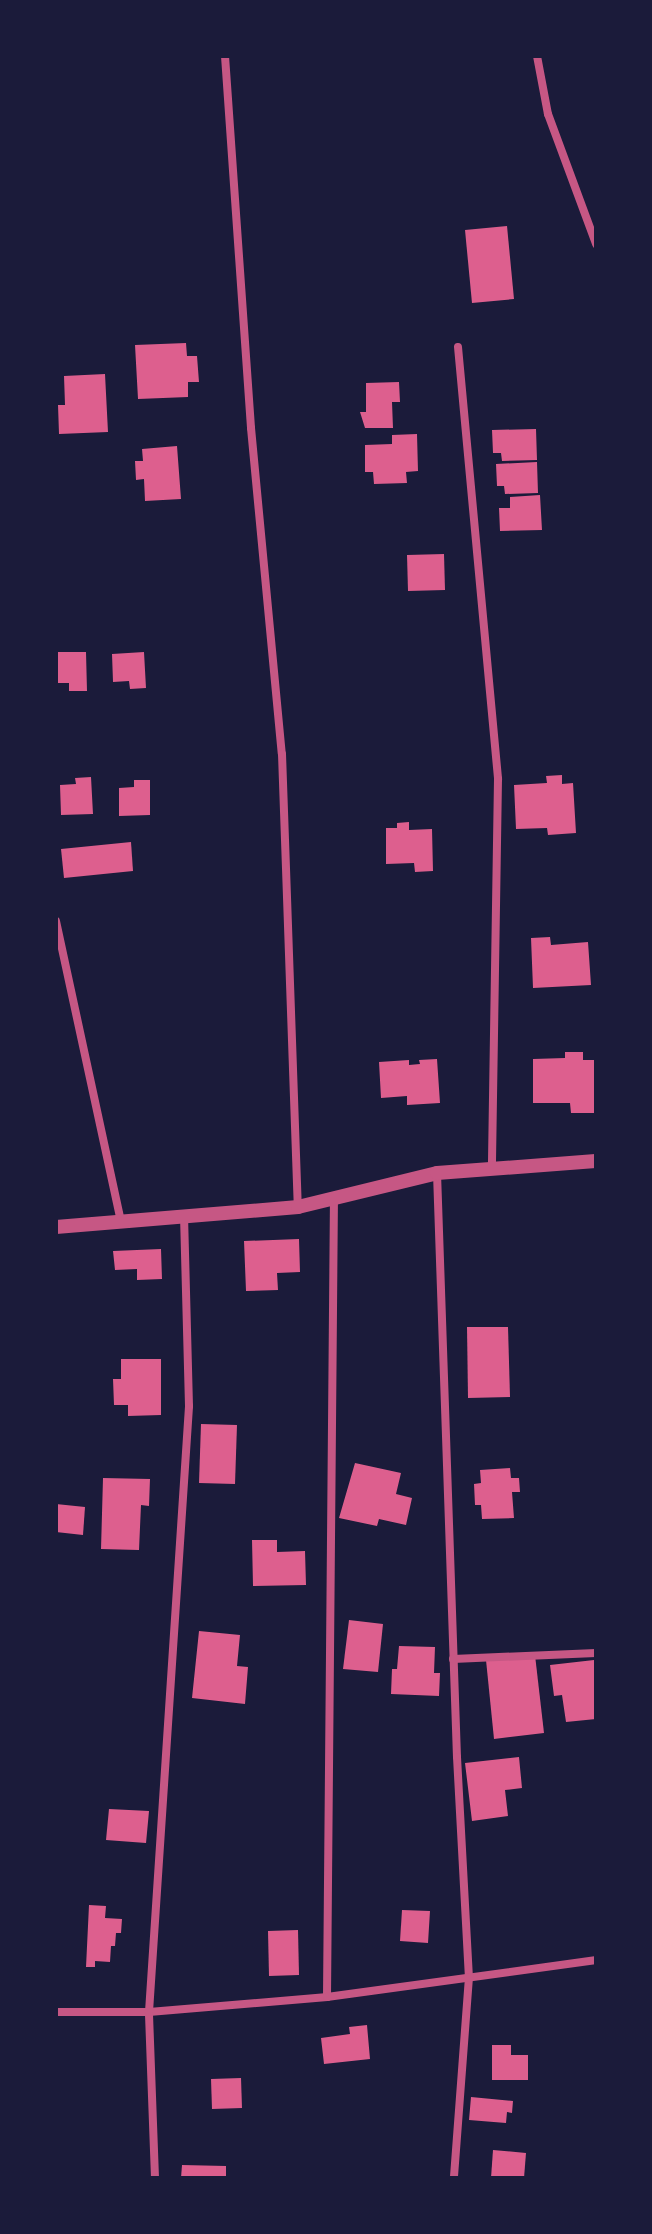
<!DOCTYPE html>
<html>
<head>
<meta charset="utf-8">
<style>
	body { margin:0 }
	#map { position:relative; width:652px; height:2234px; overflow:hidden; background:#1b1b3a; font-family:"Exo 2",sans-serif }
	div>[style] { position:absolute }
	.building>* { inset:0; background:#dd5f8e }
	.minor>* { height:8px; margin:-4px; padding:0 4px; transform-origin:4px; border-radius:4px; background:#c65784 }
	.tertiary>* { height:14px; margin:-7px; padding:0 7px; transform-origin:7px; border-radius:7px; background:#c65784 }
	span { translate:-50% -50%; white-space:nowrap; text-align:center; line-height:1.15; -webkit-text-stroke:8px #1b1b3a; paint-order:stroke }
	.frame { position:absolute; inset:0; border:58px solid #1b1b3a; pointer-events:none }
</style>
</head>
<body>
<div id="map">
	<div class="building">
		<div style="clip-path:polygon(507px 226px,514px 299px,472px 303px,465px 230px)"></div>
		<div style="clip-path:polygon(186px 343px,187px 356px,197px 356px,199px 382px,188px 382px,188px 397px,138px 399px,135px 345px)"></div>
		<div style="clip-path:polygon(105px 374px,108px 432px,59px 434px,58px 405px,65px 405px,64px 376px)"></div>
		<div style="clip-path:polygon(399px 382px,400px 402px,392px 402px,393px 428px,365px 428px,360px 412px,366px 412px,366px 383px)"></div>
		<div style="clip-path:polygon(536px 429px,537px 460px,502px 461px,501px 453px,493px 453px,492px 430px)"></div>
		<div style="clip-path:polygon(417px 434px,418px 471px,406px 472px,407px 483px,374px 484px,373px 472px,365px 472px,365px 445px,392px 444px,392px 435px)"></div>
		<div style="clip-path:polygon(177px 446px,181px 499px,145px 501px,144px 479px,136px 480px,135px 461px,143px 461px,142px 449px)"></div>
		<div style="clip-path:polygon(537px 462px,538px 493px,505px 494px,504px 486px,497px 486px,496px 464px)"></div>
		<div style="clip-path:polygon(540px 495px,542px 530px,500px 531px,499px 508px,510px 508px,510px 497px)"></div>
		<div style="clip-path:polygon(444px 554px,445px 590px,408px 591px,407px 555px)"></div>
		<div style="clip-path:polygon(56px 652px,86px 652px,87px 691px,69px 691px,69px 683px,56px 683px)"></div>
		<div style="clip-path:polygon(144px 652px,146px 688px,130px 689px,129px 681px,113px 682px,112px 654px)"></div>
		<div style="clip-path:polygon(562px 775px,562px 784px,573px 783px,576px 833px,548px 835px,547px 828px,516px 829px,514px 785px,547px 783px,546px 776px)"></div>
		<div style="clip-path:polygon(91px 777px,93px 814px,61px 815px,60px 785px,76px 784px,75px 778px)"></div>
		<div style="clip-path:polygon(134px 780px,150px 780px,150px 815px,119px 816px,119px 788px,134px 787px)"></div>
		<div style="clip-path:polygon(409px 822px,409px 830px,432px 829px,433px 871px,415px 872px,414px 863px,386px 864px,386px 828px,397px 828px,397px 823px)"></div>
		<div style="clip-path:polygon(131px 842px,133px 871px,64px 878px,61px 849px)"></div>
		<div style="clip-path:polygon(550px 937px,551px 945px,588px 942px,591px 985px,533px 988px,531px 938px)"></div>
		<div style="clip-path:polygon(565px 1052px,583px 1052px,583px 1060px,596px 1060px,596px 1113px,571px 1113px,570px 1103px,533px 1103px,533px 1059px,565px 1058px)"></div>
		<div style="clip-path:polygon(437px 1059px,440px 1103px,407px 1105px,407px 1096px,381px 1098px,379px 1062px,409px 1060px,409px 1065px,420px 1064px,419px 1060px)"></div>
		<div style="clip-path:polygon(299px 1239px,300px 1272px,277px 1273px,278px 1290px,246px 1291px,244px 1241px)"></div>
		<div style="clip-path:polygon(161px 1249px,162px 1279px,137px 1280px,137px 1269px,115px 1270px,113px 1251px)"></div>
		<div style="clip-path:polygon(467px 1327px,508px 1327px,510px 1397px,468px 1398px)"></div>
		<div style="clip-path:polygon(121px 1359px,161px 1359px,161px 1415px,128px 1416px,128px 1405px,114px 1405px,113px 1379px,121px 1379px)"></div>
		<div style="clip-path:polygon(201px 1424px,237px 1425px,235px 1484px,199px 1483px)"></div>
		<div style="clip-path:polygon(355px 1463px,401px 1473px,396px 1494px,412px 1498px,406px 1525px,379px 1519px,377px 1526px,339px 1518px)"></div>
		<div style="clip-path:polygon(510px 1468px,511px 1478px,519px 1478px,520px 1492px,512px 1492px,514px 1518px,482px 1519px,481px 1505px,475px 1505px,474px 1484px,481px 1483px,480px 1470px)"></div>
		<div style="clip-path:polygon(103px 1478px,150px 1479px,149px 1506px,141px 1505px,139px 1550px,101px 1549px)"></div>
		<div style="clip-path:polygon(56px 1504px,85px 1507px,83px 1535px,56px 1532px)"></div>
		<div style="clip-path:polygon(252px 1540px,277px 1540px,277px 1552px,305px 1551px,306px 1585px,253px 1586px)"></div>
		<div style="clip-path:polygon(349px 1620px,383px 1624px,378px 1672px,343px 1669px)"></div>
		<div style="clip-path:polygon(199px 1631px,240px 1635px,237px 1666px,248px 1667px,245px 1704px,192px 1698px)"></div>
		<div style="clip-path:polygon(399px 1646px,435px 1647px,434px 1673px,440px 1673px,439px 1696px,391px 1694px,392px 1669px,397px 1669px)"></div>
		<div style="clip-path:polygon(535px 1655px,544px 1733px,494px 1739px,486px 1660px)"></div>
		<div style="clip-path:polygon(594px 1660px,596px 1719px,566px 1722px,562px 1695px,554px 1696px,550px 1665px)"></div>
		<div style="clip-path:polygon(519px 1757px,522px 1788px,505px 1790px,508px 1816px,472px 1821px,465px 1763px)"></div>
		<div style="clip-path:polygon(109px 1809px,149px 1811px,146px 1843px,106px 1840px)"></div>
		<div style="clip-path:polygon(89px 1905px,106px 1906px,105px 1918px,122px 1919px,121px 1933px,116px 1933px,115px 1946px,111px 1946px,110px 1962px,95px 1961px,95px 1967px,86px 1967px)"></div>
		<div style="clip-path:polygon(402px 1910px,430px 1911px,428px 1943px,400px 1941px)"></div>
		<div style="clip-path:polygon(298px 1930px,299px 1975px,269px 1976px,268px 1931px)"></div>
		<div style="clip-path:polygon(367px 2025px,370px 2059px,324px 2064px,321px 2038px,350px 2034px,349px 2027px)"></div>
		<div style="clip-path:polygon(492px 2045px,511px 2045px,511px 2055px,528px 2055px,528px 2080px,492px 2080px)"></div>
		<div style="clip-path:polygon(241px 2078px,242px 2108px,212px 2109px,211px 2079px)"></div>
		<div style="clip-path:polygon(471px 2097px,513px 2101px,512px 2113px,507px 2112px,506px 2123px,469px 2120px)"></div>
		<div style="clip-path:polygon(493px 2150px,526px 2153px,524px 2178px,491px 2178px)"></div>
		<div style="clip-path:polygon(182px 2165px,226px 2166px,226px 2178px,181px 2178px)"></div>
	</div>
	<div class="minor">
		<div style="left:225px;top:56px;width:373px;rotate:86deg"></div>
		<div style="left:251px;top:428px;width:327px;rotate:84.6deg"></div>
		<div style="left:282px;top:754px;width:453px;rotate:88deg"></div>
		<div style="left:537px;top:56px;width:59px;rotate:79.3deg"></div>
		<div style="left:548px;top:114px;width:139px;rotate:69.7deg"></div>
		<div style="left:458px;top:347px;width:434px;rotate:84.7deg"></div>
		<div style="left:498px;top:779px;width:390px;rotate:90.9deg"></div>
		<div style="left:56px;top:921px;width:307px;rotate:77.8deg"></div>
		<div style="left:437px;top:1173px;width:584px;rotate:88.04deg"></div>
		<div style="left:457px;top:1757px;width:220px;rotate:86.9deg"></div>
		<div style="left:469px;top:1977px;width:202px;rotate:94.3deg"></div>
		<div style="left:453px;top:1659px;width:143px;rotate:-2.4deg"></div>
		<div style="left:327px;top:1997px;width:799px;rotate:-89.5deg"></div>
		<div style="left:56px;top:2012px;width:93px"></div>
		<div style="left:149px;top:2012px;width:179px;rotate:-4.8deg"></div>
		<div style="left:327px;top:1997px;width:272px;rotate:-7.8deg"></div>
		<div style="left:155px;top:2178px;width:166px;rotate:-92.1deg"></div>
		<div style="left:149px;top:2012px;width:607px;rotate:-86.22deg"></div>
		<div style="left:189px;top:1406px;width:190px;rotate:-91.5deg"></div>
	</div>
	<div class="tertiary">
		<div style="left:56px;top:1227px;width:243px;rotate:-4.7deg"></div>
		<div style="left:298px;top:1207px;width:143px;rotate:-13.7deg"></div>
		<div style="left:437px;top:1173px;width:159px;rotate:-4.3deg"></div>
	</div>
	<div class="frame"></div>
</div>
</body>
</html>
